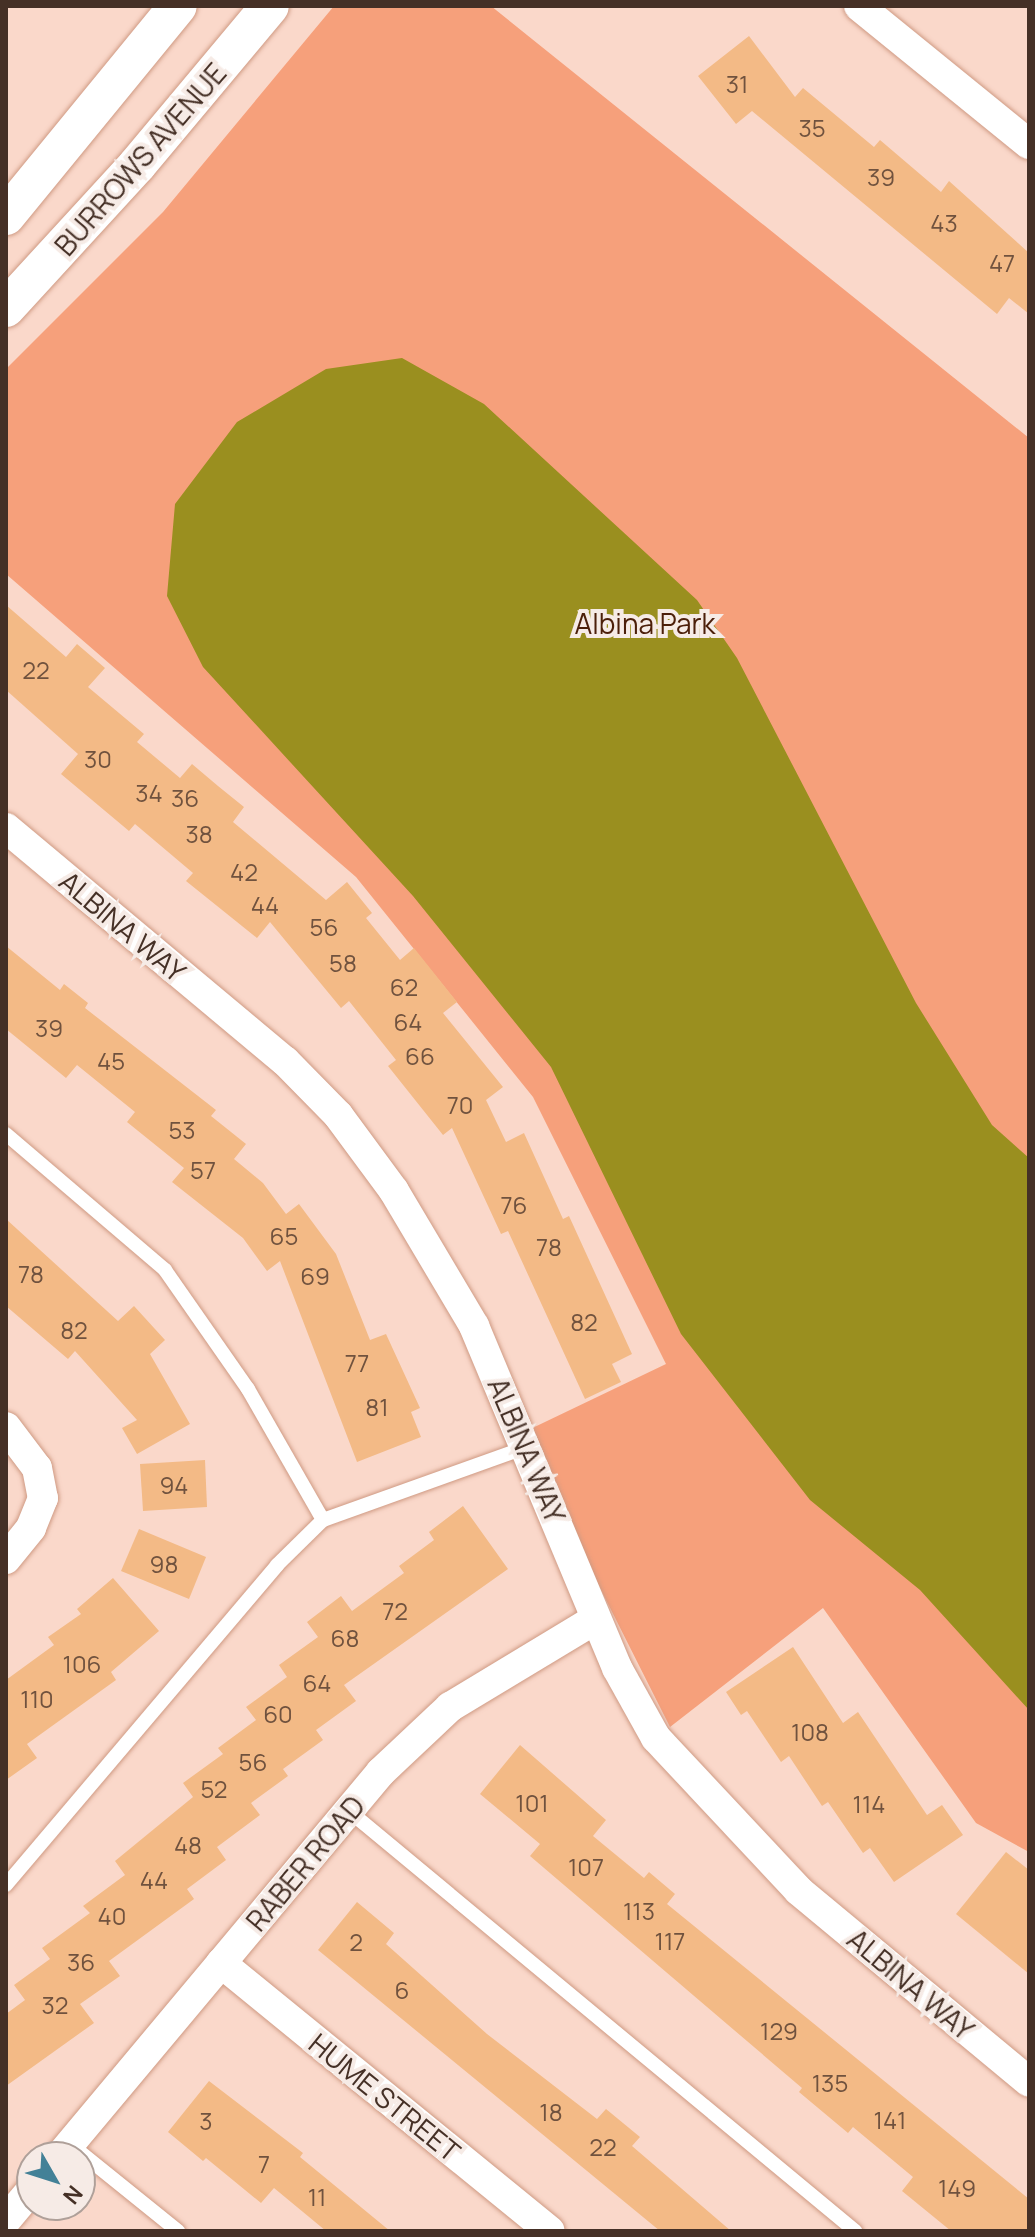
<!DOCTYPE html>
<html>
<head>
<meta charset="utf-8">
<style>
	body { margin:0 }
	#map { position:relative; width:1035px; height:2237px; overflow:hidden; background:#fad8ca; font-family:Manrope,sans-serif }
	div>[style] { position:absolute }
	.green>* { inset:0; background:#f6a07b }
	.water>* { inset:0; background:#9a8f1f }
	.building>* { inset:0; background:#f3ba86 }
	.roads { filter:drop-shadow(0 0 2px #cf9a83) drop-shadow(0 0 2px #cf9a83) }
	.service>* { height:14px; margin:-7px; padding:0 7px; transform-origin:7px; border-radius:7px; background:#fff }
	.minor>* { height:30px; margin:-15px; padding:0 15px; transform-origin:15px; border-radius:15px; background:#fff }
	.tertiary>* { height:38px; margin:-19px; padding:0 19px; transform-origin:19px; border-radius:19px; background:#fff }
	span { translate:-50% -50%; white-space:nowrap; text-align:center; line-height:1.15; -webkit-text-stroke:8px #f6ebe6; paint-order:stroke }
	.number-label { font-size:24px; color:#70523e }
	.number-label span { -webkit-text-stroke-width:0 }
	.street-label { font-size:28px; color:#453026 }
	.park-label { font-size:28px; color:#4c1f0a }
	.frame { position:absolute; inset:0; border:8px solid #453026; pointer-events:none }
	.north { position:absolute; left:16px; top:2141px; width:80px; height:80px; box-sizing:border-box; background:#f6ebe6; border:2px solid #afa099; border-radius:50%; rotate:129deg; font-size:22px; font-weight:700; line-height:32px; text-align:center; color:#453026 }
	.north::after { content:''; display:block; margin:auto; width:28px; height:36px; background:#438197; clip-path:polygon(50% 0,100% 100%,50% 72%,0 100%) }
</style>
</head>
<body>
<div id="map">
	<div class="green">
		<div style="clip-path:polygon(334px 6px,491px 6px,1029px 438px,1029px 1852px,976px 1823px,823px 1608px,670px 1727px,522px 1433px,666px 1364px,533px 1097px,356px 877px,6px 574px,6px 369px,163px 212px)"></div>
	</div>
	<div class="water">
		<div style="clip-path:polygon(402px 358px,484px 404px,697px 600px,737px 658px,916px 1003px,992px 1125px,1029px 1158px,1029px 1710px,920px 1590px,810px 1500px,681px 1334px,551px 1067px,413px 896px,203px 667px,167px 596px,175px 504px,237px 422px,326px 369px)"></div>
	</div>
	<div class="building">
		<div style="clip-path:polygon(749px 36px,795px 97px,803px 88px,874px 147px,880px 140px,941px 192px,949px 181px,1029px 253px,1029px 314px,1009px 298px,997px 314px,752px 111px,736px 124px,698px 76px)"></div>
		<div style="clip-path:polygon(6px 605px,66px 657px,77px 644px,105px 668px,88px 687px,144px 734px,137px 742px,180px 778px,192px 764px,218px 786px,244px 807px,233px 822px,326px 900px,347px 882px,372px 913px,366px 918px,400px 960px,414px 948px,457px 1002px,443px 1013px,503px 1087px,486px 1100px,506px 1142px,524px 1133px,563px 1219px,569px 1216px,632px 1354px,612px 1364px,621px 1382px,585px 1399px,508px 1231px,501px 1234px,452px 1128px,443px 1135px,388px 1066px,396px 1060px,349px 1001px,341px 1008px,270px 922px,257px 938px,186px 881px,193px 873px,135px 824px,129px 831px,61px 774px,78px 754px,6px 690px)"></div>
		<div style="clip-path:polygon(6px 946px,60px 990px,64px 984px,88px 1003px,85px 1008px,216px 1110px,211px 1116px,246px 1144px,234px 1159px,263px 1183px,286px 1214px,299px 1204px,336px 1254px,370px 1340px,386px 1334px,420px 1408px,411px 1412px,421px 1437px,357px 1462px,280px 1261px,267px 1271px,243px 1238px,172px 1182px,184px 1168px,127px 1122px,135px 1112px,77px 1065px,66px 1078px,6px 1029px)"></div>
		<div style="clip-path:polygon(6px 1219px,118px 1321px,134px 1306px,165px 1340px,150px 1354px,190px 1424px,137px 1454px,122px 1428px,137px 1420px,75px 1351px,68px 1359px,6px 1306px)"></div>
		<div style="clip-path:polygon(205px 1460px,207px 1507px,143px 1511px,140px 1464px)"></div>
		<div style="clip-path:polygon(463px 1506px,508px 1569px,344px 1685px,356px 1701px,316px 1730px,323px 1740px,283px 1769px,288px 1776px,251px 1803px,260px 1815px,217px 1847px,226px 1860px,187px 1889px,194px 1899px,109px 1961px,120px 1976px,80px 2004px,94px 2023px,6px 2086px,6px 2014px,25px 2000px,14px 1985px,50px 1959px,42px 1948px,90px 1913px,83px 1906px,125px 1875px,115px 1861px,193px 1797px,183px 1783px,223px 1754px,218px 1748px,256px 1720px,246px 1707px,287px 1677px,279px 1665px,318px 1637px,307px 1622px,341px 1596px,352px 1611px,404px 1573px,399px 1566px,434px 1540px,429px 1532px)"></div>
		<div style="clip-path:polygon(139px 1529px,206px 1557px,189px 1599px,121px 1571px)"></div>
		<div style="clip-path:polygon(113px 1578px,159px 1631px,111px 1672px,116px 1680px,27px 1744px,37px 1758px,6px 1780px,6px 1680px,54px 1645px,48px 1637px,81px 1614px,77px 1609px)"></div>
		<div style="clip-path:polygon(793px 1647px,843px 1723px,858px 1712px,927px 1815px,942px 1805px,963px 1835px,894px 1882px,870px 1848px,863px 1853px,828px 1802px,822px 1806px,789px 1756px,781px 1762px,747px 1711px,741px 1715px,726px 1692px)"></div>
		<div style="clip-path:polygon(520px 1745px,606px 1820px,593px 1836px,644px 1878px,649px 1872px,675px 1894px,667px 1904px,1029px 2199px,1029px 2231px,951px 2231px,902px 2191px,913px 2177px,853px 2127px,848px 2133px,799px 2092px,802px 2088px,530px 1856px,540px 1844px,480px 1794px)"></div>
		<div style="clip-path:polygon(1006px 1852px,1029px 1870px,1029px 1974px,956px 1914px)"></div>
		<div style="clip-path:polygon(357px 1902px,394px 1933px,386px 1944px,487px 2034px,597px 2119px,606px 2109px,640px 2137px,632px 2146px,731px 2231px,660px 2231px,318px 1950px)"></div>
		<div style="clip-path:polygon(209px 2081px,303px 2153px,300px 2157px,390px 2231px,326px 2231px,274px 2188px,261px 2203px,206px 2158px,203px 2161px,168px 2132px)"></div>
	</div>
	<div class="roads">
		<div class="service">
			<div style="left:6px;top:1134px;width:209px;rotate:40.5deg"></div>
			<div style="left:165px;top:1270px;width:145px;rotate:55.1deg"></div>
			<div style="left:248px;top:1389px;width:151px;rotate:60.2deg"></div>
			<div style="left:349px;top:1811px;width:658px;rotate:39.69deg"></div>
			<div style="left:6px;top:1885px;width:419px;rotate:-49.7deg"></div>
			<div style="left:277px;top:1565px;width:64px;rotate:-44.4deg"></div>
			<div style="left:323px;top:1520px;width:217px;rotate:-19.7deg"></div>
			<div style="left:70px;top:2144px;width:139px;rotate:38.9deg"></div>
		</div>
		<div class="minor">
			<div style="left:859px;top:6px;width:219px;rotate:39.1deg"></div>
			<div style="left:6px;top:828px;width:363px;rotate:39.9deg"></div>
			<div style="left:285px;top:1061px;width:76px;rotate:45.5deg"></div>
			<div style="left:338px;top:1115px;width:94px;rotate:53.6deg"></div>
			<div style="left:394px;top:1191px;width:157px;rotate:59.3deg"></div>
			<div style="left:474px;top:1326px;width:371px;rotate:67.3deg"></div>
			<div style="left:617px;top:1668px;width:80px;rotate:60.9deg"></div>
			<div style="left:656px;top:1738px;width:208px;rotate:46.9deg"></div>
			<div style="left:798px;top:1890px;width:300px;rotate:39.7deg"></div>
			<div style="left:6px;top:1427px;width:51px;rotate:52.9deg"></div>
			<div style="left:37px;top:1468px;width:31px;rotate:79deg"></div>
			<div style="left:43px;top:1498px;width:32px;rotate:112deg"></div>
			<div style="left:31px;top:1528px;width:40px;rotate:129deg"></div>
			<div style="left:221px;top:1963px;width:424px;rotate:39.2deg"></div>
			<div style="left:59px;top:2157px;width:502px;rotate:-50.09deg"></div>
			<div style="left:381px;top:1772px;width:95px;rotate:-43.3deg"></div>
			<div style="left:450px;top:1707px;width:170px;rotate:-31.1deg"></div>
			<div style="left:6px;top:2220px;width:40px;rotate:-50deg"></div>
		</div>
		<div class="tertiary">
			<div style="left:6px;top:216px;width:271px;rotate:-50.7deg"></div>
			<div style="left:6px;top:308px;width:194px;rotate:-47.5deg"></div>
			<div style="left:137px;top:165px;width:207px;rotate:-50.1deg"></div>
		</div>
	</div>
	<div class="number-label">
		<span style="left:737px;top:84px">31</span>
		<span style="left:812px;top:128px">35</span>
		<span style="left:881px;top:177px">39</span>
		<span style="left:944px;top:223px">43</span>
		<span style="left:1002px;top:263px">47</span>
		<span style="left:36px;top:670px">22</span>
		<span style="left:98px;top:759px">30</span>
		<span style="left:149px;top:793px">34</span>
		<span style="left:185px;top:798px">36</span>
		<span style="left:199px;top:834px">38</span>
		<span style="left:244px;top:872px">42</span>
		<span style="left:265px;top:905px">44</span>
		<span style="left:324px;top:927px">56</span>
		<span style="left:343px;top:963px">58</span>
		<span style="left:404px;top:987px">62</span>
		<span style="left:408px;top:1022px">64</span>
		<span style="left:49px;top:1028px">39</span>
		<span style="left:420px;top:1056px">66</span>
		<span style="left:111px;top:1061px">45</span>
		<span style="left:460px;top:1105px">70</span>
		<span style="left:182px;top:1130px">53</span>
		<span style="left:203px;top:1170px">57</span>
		<span style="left:514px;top:1205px">76</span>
		<span style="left:284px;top:1236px">65</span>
		<span style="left:549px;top:1247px">78</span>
		<span style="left:31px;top:1274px">78</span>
		<span style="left:315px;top:1276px">69</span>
		<span style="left:584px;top:1322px">82</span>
		<span style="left:74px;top:1330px">82</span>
		<span style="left:357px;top:1363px">77</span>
		<span style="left:377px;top:1407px">81</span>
		<span style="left:174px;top:1485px">94</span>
		<span style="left:164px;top:1564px">98</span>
		<span style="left:395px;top:1611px">72</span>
		<span style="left:345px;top:1638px">68</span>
		<span style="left:82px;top:1664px">106</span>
		<span style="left:317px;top:1683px">64</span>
		<span style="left:37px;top:1699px">110</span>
		<span style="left:278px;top:1714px">60</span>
		<span style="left:810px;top:1732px">108</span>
		<span style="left:253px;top:1762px">56</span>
		<span style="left:214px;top:1789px">52</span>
		<span style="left:532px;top:1803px">101</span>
		<span style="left:869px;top:1804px">114</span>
		<span style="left:188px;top:1845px">48</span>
		<span style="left:586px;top:1867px">107</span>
		<span style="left:154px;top:1880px">44</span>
		<span style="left:639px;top:1911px">113</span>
		<span style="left:112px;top:1916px">40</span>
		<span style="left:670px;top:1941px">117</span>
		<span style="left:356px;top:1942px">2</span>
		<span style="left:81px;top:1962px">36</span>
		<span style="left:402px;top:1990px">6</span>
		<span style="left:55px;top:2005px">32</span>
		<span style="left:779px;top:2031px">129</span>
		<span style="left:830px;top:2083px">135</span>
		<span style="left:551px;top:2112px">18</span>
		<span style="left:890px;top:2120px">141</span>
		<span style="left:206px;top:2121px">3</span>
		<span style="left:603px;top:2147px">22</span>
		<span style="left:264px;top:2164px">7</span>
		<span style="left:957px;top:2188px">149</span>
		<span style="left:317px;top:2197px">11</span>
	</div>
	<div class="street-label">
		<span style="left:140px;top:159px;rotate:-49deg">BURROWS AVENUE</span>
		<span style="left:123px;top:926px;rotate:40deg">ALBINA WAY</span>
		<span style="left:527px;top:1450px;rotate:67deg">ALBINA WAY</span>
		<span style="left:305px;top:1863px;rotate:-50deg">RABER ROAD</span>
		<span style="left:911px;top:1984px;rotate:40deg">ALBINA WAY</span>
		<span style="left:385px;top:2097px;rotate:39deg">HUME STREET</span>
	</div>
	<div class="park-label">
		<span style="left:645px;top:623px">Albina Park</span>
	</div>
	<div class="frame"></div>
	<div class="north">N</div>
</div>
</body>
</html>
